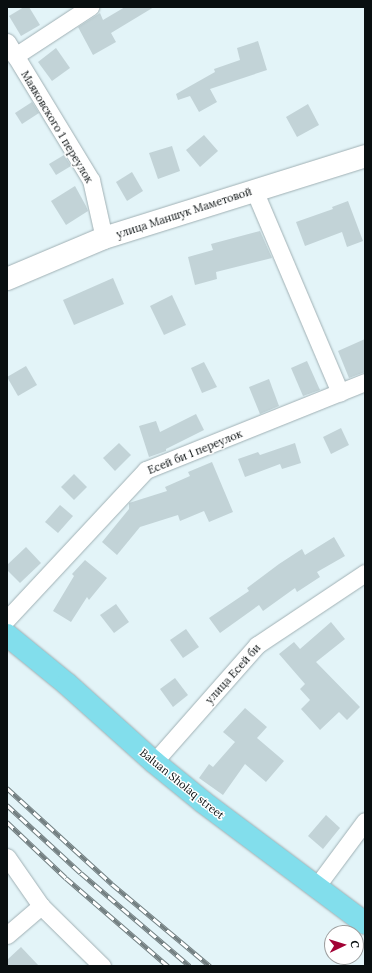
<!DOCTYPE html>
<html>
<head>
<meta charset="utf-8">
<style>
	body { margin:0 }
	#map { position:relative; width:372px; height:973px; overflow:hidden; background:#e3f4f8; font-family:Lora,serif }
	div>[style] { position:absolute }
	.building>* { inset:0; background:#c2d3d7 }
	.roads { filter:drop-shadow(0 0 1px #a0b0b4) drop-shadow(0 0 1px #a0b0b4) }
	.minor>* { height:17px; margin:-8.5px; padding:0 8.5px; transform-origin:8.5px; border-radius:8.5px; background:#fff }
	.tertiary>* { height:22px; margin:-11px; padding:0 11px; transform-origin:11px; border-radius:11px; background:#fff }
	.primary>* { height:22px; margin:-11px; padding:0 11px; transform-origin:11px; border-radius:11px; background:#82deec }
	.rail>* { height:4.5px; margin-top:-2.25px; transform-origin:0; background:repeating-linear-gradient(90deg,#fff 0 9px,#737f81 0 18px); box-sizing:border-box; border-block:1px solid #737f81 }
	span { translate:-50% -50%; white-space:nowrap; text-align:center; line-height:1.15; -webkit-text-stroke:3px #fff; paint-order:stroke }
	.street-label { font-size:11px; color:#090f10 }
	.frame { position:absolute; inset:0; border:8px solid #090f10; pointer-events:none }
	.north { position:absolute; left:324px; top:925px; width:40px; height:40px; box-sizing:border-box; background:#fff; border:1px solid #9d9f9f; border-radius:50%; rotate:86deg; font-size:11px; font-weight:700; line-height:16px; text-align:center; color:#090f10 }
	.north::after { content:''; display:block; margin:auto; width:14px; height:18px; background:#a20235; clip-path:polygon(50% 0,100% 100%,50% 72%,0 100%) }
</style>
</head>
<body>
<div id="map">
	<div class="building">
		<div style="clip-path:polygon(24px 7px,29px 7px,40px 25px,21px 36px,9px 16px)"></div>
		<div style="clip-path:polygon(125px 7px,154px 7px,111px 33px,116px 42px,93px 55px,78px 27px,100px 13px,103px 20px)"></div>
		<div style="clip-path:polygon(258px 41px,267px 70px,210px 89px,217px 102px,199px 112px,190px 96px,178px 100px,176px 94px,215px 72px,214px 69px,240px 60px,237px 48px)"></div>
		<div style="clip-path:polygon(56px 48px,70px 68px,52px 81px,38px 62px)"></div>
		<div style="clip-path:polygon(32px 102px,39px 113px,22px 124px,15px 113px)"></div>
		<div style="clip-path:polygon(308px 104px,319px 125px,297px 137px,286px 117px)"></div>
		<div style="clip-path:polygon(204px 135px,218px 151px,200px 167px,186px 150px)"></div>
		<div style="clip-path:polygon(172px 146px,180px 171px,158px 179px,149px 153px)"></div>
		<div style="clip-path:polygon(64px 155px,71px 166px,56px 175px,49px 164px)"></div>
		<div style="clip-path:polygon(132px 172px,143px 191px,127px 201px,116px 182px)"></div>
		<div style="clip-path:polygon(75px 186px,86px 206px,88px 211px,66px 225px,51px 201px)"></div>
		<div style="clip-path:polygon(348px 201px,363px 241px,347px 247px,342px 232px,305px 246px,296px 222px,333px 209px,332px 207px)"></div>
		<div style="clip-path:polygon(260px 231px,272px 258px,216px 272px,217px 279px,195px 285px,188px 257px,213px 250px,211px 244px)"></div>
		<div style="clip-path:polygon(113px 278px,124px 304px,74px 325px,63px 300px)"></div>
		<div style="clip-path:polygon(172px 295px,186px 325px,164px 335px,150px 306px)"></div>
		<div style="clip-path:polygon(365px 339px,365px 372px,349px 378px,338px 351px)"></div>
		<div style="clip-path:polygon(307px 361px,320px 390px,303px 396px,291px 368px)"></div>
		<div style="clip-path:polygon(204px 362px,217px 387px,202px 393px,191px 368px)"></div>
		<div style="clip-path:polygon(26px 366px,37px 385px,18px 396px,7px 377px)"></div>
		<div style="clip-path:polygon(269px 379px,279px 406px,260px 414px,249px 387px)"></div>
		<div style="clip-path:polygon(196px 414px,204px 430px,166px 449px,166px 451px,149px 457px,139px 426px,156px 421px,160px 432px)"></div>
		<div style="clip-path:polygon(341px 428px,349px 445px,331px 454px,323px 437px)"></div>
		<div style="clip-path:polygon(119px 443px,131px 455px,115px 471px,103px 458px)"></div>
		<div style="clip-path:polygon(295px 443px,301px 463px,282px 469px,280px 464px,245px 477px,238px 459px,258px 452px,260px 455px)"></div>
		<div style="clip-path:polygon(212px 462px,233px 512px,209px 522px,204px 511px,180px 521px,178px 515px,140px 527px,117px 555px,102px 542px,129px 509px,129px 503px,167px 491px,165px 487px,190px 476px,188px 472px)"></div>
		<div style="clip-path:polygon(74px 474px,87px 487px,74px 500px,61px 487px)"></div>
		<div style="clip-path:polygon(60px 505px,73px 516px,58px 533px,45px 522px)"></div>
		<div style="clip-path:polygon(334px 537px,345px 556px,317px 572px,320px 577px,297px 592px,295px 588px,263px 611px,259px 605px,220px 633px,209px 618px,249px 591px,247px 588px,279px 564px,302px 549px,305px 555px)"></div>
		<div style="clip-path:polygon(26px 547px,41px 563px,20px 583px,7px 570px,7px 565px)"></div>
		<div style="clip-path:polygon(85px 560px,107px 578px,89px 600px,87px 597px,71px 622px,53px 611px,74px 576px,72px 574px)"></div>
		<div style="clip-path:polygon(116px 604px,129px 622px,114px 633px,100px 615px)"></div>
		<div style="clip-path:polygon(331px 622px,345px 639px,316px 662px,360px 707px,347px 720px,339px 712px,320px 730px,301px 709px,310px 700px,300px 689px,305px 684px,279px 654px,294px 642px,300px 649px)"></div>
		<div style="clip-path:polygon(186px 629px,199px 647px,183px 658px,170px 640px)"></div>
		<div style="clip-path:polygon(175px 678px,188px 695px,173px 707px,160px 689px)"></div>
		<div style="clip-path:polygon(245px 708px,267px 727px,257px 738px,284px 761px,266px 782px,245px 764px,223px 795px,199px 778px,209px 764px,213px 767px,235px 742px,223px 732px)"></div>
		<div style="clip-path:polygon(326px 815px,340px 828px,323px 849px,308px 836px)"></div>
		<div style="clip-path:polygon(21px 947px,39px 966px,7px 966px,7px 960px)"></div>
	</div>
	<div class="roads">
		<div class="minor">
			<div style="left:7px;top:42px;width:162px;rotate:58.7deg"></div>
			<div style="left:91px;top:180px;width:59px;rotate:77.4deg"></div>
			<div style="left:15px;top:56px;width:90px;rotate:-33.2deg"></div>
			<div style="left:254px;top:190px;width:220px;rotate:67deg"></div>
			<div style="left:7px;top:619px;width:204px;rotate:-47deg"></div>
			<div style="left:146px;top:470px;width:236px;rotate:-21.9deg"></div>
			<div style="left:154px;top:762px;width:156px;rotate:-48.6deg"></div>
			<div style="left:257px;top:645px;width:130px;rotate:-33.7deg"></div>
			<div style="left:7px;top:857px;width:60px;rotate:55.2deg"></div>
			<div style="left:41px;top:906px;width:86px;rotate:44.5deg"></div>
			<div style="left:316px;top:887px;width:82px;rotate:-53.4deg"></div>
			<div style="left:7px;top:935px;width:45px;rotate:-40.5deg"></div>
		</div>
		<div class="tertiary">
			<div style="left:7px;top:279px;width:105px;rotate:-22.9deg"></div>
			<div style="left:104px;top:238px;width:274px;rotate:-17.4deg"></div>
		</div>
		<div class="primary">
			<div style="left:7px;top:635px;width:77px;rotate:39.2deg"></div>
			<div style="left:67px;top:684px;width:117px;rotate:41.9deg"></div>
			<div style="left:154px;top:762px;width:63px;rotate:39.2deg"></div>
			<div style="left:203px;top:802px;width:202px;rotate:36.8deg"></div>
		</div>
	</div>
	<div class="rail">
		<div style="left:7px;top:788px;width:142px;rotate:42.4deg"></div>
		<div style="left:112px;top:884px;width:128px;rotate:39.9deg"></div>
		<div style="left:7px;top:805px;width:100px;rotate:42.6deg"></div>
		<div style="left:81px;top:873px;width:143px;rotate:40.5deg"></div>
		<div style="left:7px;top:822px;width:81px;rotate:43.5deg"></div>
		<div style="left:66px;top:878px;width:135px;rotate:40.8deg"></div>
	</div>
	<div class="street-label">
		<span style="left:57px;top:127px;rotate:59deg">Маяковского 1 переулок</span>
		<span style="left:184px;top:213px;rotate:-18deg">улица Маншук Маметовой</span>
		<span style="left:195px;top:452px;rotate:-22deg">Есей би 1 переулок</span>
		<span style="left:233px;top:674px;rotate:-48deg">улица Есей би</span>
		<span style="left:182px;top:784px;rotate:39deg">Baluan Sholaq street</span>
	</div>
	<div class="frame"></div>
	<div class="north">С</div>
</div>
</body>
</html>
